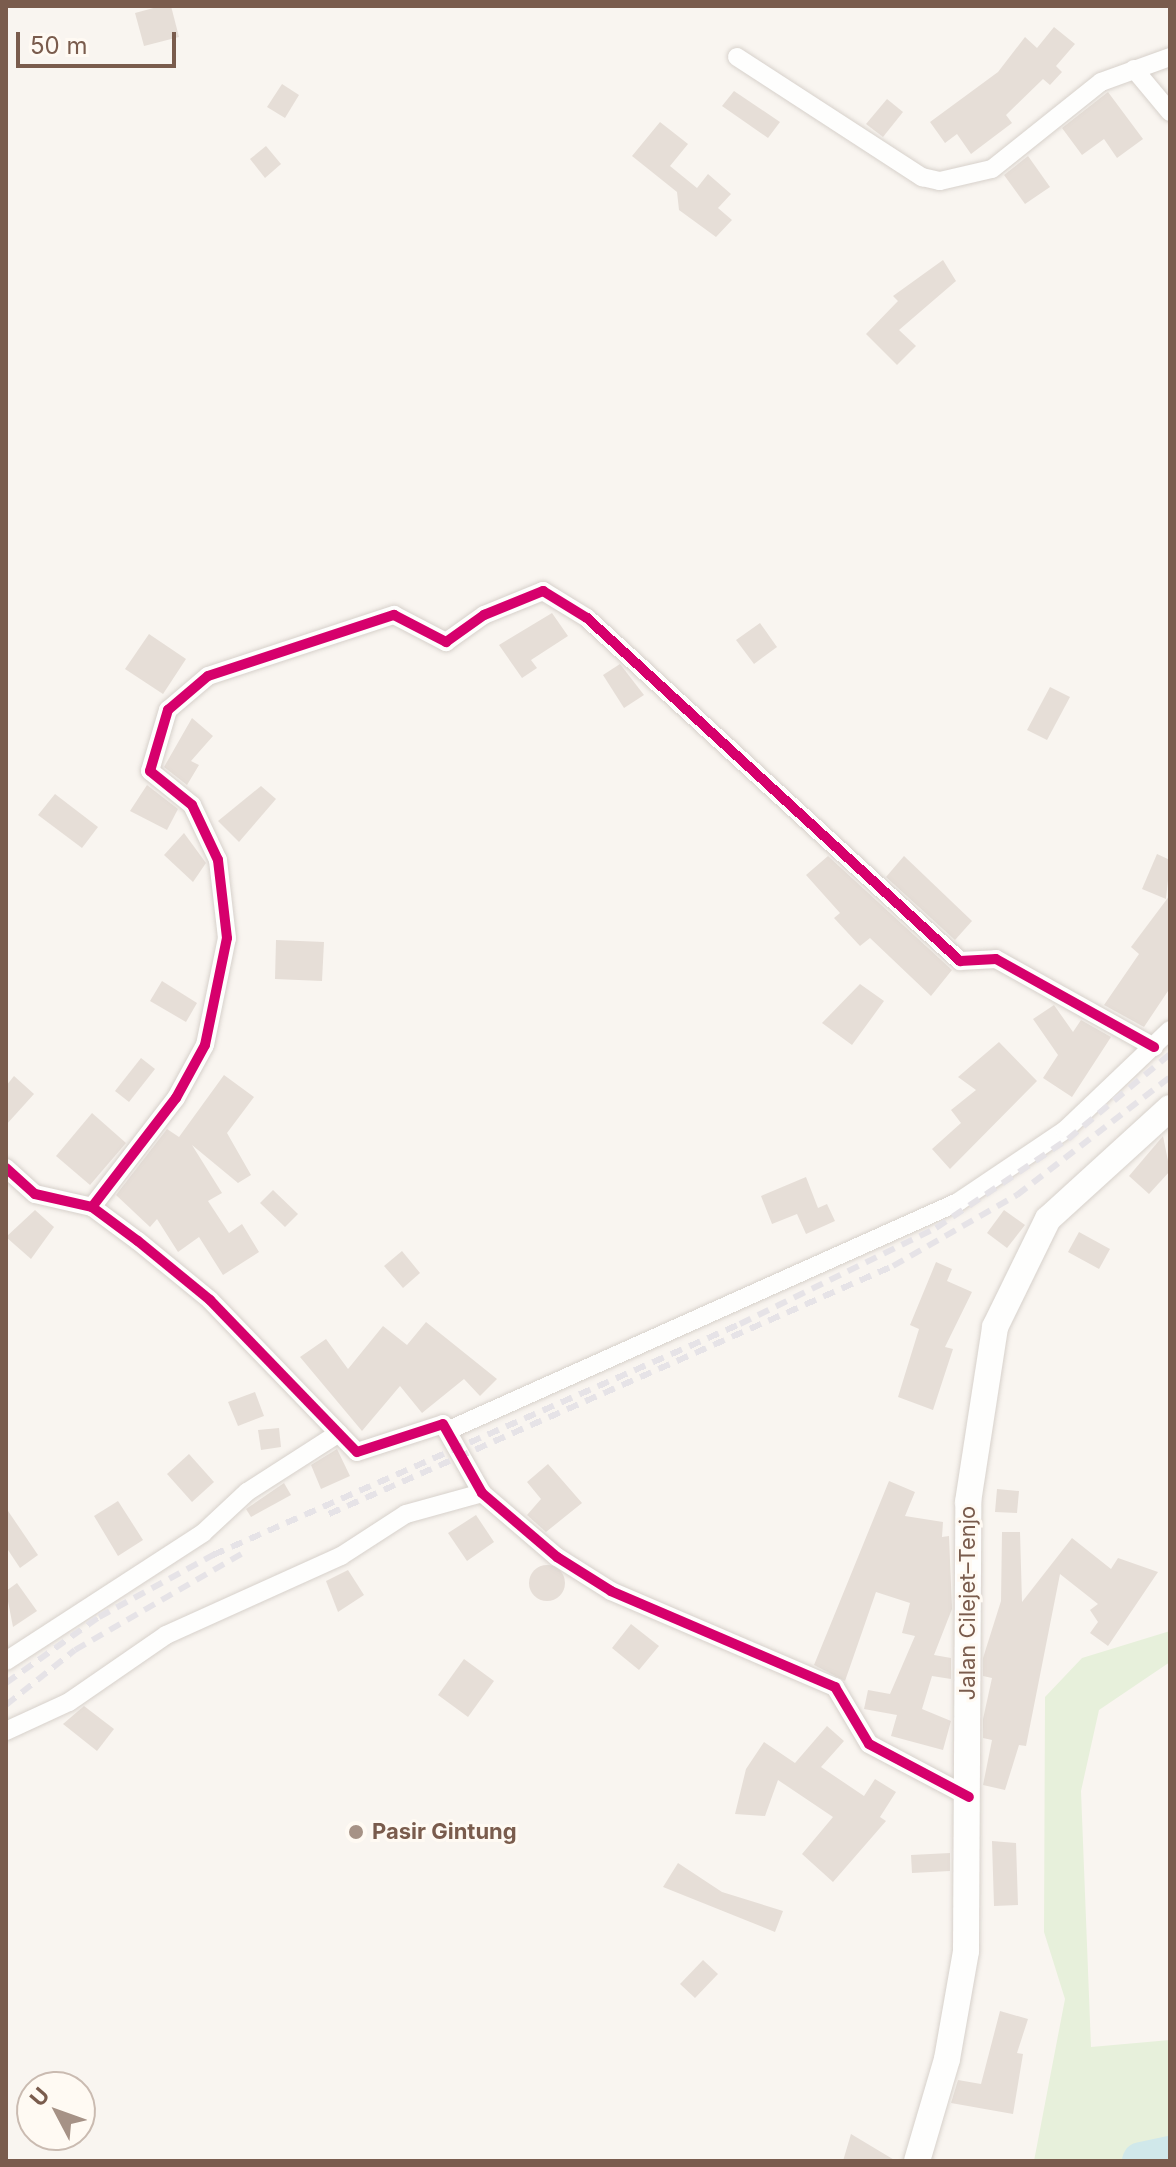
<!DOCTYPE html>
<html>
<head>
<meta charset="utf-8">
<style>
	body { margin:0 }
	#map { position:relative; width:1176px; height:2167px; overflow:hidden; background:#f9f5f0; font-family:Inter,sans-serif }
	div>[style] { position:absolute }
	.green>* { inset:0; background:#e7f0db }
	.river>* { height:38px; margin:-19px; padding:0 19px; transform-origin:19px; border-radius:19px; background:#d0e8ea }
	.building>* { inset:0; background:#e6ded7 }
	.round { border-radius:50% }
	.roads { filter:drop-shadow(0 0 2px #d7d1cb) drop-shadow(0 0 2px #d7d1cb) }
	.minor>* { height:18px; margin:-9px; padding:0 9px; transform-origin:9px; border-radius:9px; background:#fefefd }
	.secondary>* { height:26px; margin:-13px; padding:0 13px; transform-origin:13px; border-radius:13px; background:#fefefd }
	.rail>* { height:6px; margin-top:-3px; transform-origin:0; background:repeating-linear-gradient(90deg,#e6e3e7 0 12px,transparent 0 20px) }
	.cycleway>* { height:10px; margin:-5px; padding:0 5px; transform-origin:5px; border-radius:5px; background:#d6006c }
	.dots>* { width:22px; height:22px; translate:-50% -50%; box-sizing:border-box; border:4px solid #fffaf3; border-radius:50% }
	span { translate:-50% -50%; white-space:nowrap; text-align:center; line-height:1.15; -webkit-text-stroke:6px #fffaf3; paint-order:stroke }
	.street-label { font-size:22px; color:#7a5c4d }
	.poi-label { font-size:22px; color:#7a5c4d; font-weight:700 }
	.left { translate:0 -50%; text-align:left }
	.frame { position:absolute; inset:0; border:8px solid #7a5c4d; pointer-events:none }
	.north { position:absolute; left:16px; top:2071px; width:80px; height:80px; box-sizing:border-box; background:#fffaf3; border:2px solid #cabbb1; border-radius:50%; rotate:311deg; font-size:22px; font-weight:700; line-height:32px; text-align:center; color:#7a5c4d }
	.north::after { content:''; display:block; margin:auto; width:28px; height:36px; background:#a69286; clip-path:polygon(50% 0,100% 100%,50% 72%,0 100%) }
	.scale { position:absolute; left:16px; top:32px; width:160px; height:36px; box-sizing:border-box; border:4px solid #7a5c4d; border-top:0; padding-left:10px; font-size:24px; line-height:28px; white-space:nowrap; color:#7a5c4d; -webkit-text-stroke:6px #fffaf3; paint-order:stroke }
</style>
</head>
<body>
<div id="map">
	<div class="green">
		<div style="clip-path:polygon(1170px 1631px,1170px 1662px,1099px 1710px,1081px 1791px,1091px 2047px,1170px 2040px,1170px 2161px,1034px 2161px,1065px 1999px,1044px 1932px,1045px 1697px,1082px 1658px)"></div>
	</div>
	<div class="river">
		<div style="left:1141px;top:2161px;width:30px;rotate:-12deg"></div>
	</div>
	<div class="building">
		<div style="clip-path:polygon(161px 6px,171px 6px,179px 37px,144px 46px,135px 13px)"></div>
		<div style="clip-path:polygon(1054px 27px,1075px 44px,1056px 66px,1062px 72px,1050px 85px,1043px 79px,1006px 115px,1012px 123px,971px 154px,957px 134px,945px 143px,930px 122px,998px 72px,1025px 37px,1037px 48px)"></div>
		<div style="clip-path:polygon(282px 84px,299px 95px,285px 118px,267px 107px)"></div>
		<div style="clip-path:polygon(734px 91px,780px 122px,768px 138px,722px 106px)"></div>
		<div style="clip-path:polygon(1108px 92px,1143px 139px,1117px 158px,1104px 139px,1082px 155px,1062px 128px)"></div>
		<div style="clip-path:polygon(887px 99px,903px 112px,883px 137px,866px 124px)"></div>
		<div style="clip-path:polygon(660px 122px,688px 144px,670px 166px,697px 188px,708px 174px,731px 194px,718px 208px,732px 220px,716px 237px,679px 210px,677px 192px,632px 156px)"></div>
		<div style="clip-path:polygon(266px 146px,281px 164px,265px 178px,250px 159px)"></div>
		<div style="clip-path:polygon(1028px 156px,1050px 187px,1025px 204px,1004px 175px)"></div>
		<div style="clip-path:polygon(943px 260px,956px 281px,899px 330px,916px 346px,897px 365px,866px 334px,898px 301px,893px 296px)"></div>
		<div style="clip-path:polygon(552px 613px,568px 636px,531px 660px,537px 668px,522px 678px,499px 645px)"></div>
		<div style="clip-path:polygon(760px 623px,777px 647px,754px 664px,736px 640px)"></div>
		<div style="clip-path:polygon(149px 634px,186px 659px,163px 694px,125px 669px)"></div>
		<div style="clip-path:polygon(620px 664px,644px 695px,624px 708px,603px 675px)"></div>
		<div style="clip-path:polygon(1050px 687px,1070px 697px,1047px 740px,1027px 730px)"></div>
		<div style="clip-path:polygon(192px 718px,213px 736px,191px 761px,199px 765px,187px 785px,164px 767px)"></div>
		<div style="clip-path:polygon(147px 785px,178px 809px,167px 830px,130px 811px)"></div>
		<div style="clip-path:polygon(261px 786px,276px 799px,239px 842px,218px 821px)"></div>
		<div style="clip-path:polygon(55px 794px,98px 827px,82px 848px,38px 815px)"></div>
		<div style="clip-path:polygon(184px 833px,206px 863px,193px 882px,164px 855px)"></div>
		<div style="clip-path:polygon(1157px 854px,1170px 860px,1166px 899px,1142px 889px)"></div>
		<div style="clip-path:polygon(828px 856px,952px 970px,931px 996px,870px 938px,860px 946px,834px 918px,840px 913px,806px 875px)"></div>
		<div style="clip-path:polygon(904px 856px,972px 921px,955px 940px,886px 877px)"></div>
		<div style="clip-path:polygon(1170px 895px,1170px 988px,1144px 1027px,1104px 1005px,1139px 954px,1131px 947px)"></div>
		<div style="clip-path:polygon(276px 940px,324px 942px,322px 981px,275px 979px)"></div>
		<div style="clip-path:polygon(162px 981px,197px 1003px,186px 1022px,150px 1001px)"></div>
		<div style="clip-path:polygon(860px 984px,884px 1001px,852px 1045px,822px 1023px)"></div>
		<div style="clip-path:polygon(1054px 1005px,1073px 1032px,1081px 1020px,1111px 1037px,1072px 1097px,1043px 1078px,1058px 1055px,1033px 1019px)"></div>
		<div style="clip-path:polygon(999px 1042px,1037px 1081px,950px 1169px,932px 1149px,961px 1123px,951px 1110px,976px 1090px,958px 1077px)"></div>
		<div style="clip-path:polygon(141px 1058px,155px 1069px,129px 1102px,115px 1091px)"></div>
		<div style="clip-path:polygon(224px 1075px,254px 1097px,227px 1133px,251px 1175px,238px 1183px,192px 1145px,222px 1193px,208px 1201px,229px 1233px,242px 1224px,259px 1252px,223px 1275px,199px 1237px,178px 1252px,157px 1219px,150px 1227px,116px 1195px,167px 1129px,179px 1137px)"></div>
		<div style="clip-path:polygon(14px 1076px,34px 1094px,6px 1125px,6px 1086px)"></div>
		<div style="clip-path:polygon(92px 1113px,126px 1143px,90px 1185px,56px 1156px)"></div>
		<div style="clip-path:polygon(1163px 1136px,1170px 1171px,1149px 1194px,1129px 1176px)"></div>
		<div style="clip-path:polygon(806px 1177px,818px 1208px,827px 1204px,835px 1221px,806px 1234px,797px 1214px,772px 1224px,761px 1196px)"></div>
		<div style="clip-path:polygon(273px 1190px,298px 1214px,285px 1227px,260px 1203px)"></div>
		<div style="clip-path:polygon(35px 1210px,54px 1227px,31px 1259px,6px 1237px)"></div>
		<div style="clip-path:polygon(1004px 1210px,1025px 1225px,1007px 1248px,987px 1233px)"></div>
		<div style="clip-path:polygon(1079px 1232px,1110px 1249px,1099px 1269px,1068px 1252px)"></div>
		<div style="clip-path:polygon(402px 1251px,420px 1273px,403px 1288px,384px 1266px)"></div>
		<div style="clip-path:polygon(936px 1262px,952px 1269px,947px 1281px,972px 1292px,945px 1347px,953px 1349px,933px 1410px,898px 1397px,919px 1329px,910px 1325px)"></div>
		<div style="clip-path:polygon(426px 1322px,497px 1379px,480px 1396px,464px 1379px,422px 1413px,400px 1386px,362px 1431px,300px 1357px,326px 1339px,348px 1369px,383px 1326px,407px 1345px)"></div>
		<div style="clip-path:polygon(255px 1392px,264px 1416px,238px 1426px,228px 1402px)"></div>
		<div style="clip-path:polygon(279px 1428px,281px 1447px,261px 1450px,258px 1430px)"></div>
		<div style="clip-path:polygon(337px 1449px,350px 1476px,321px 1489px,311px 1465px)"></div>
		<div style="clip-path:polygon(189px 1454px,214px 1482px,192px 1502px,167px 1474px)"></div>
		<div style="clip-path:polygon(548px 1464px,582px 1503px,546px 1532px,527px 1515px,541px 1499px,527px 1482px)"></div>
		<div style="clip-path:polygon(889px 1481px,915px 1492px,905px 1516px,943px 1522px,942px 1537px,949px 1536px,952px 1609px,934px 1655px,951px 1658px,951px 1679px,932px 1676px,922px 1709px,951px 1721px,943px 1750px,891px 1736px,897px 1715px,864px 1709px,868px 1690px,890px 1694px,915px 1636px,902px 1633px,910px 1603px,876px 1592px,845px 1681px,814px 1665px)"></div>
		<div style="clip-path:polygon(284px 1483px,291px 1495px,251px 1517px,246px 1509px)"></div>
		<div style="clip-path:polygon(997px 1489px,1019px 1491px,1017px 1513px,995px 1512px)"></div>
		<div style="clip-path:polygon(118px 1501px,143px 1540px,118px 1556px,94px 1516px)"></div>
		<div style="clip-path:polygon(6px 1508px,38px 1555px,20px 1568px,6px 1547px)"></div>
		<div style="clip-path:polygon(476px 1515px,494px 1542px,467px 1561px,448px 1533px)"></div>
		<div style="clip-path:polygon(1002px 1532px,1020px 1532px,1022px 1602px,1072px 1538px,1111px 1569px,1118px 1558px,1158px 1572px,1108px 1646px,1090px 1633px,1098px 1622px,1090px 1610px,1098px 1604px,1060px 1574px,1026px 1746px,1019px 1745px,1005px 1790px,983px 1785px,992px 1740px,983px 1738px,983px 1719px,992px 1678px,983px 1676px,983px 1658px,1001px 1601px)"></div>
		<div class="round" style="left:529px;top:1565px;width:36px;height:36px"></div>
		<div style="clip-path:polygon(348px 1570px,364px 1595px,338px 1612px,326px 1581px)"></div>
		<div style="clip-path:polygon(17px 1583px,37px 1611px,13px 1627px,6px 1591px)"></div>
		<div style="clip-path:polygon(631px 1624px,659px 1646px,639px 1670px,612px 1648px)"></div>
		<div style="clip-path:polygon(464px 1659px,494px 1681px,468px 1717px,438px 1695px)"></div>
		<div style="clip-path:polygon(84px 1706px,114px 1729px,97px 1751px,63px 1724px)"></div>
		<div style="clip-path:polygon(827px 1726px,844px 1741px,821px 1767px,864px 1796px,875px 1779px,896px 1792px,880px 1817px,886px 1821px,833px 1882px,802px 1854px,833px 1817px,778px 1780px,765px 1816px,735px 1814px,746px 1769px,764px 1742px,795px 1763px)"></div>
		<div style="clip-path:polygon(992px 1841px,1016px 1843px,1018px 1905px,994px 1906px)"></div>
		<div style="clip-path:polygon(950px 1853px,950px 1871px,912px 1873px,911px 1855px)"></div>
		<div style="clip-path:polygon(678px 1863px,722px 1892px,783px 1911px,775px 1932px,663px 1887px)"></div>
		<div style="clip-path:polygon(703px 1960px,718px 1974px,695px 1998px,680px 1984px)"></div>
		<div style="clip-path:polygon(1000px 2011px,1028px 2019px,1017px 2053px,1023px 2054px,1013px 2114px,951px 2103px,958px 2080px,981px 2084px)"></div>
		<div style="clip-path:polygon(851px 2134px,896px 2161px,843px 2161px)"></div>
	</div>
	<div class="roads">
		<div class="minor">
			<div style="left:737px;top:57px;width:221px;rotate:33deg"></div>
			<div style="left:922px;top:177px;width:18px;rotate:13deg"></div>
			<div style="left:940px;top:181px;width:53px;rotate:-13deg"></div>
			<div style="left:992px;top:169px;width:139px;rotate:-38.6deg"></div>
			<div style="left:1101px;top:82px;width:73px;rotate:-19.9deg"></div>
			<div style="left:1134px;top:69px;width:56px;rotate:50.1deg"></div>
			<div style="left:6px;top:1168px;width:39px;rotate:42deg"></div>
			<div style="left:35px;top:1194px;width:58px;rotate:12.8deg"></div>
			<div style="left:92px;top:1207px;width:57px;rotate:36.5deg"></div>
			<div style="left:138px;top:1241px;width:93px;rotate:39.3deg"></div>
			<div style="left:210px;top:1300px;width:211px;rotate:46deg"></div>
			<div style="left:357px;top:1452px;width:90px;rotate:-18deg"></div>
			<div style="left:443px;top:1424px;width:79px;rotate:60.5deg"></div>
			<div style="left:482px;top:1493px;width:99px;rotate:40.5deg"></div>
			<div style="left:557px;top:1557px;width:64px;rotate:32.2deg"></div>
			<div style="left:611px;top:1591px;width:244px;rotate:23.2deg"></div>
			<div style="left:835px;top:1687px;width:66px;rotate:59.2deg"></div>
			<div style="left:869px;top:1744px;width:113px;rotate:27.9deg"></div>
			<div style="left:92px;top:1207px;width:138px;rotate:-52.4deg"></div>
			<div style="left:176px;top:1098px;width:60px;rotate:-61.3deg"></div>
			<div style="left:205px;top:1045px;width:109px;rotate:-78.4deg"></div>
			<div style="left:227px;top:938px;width:79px;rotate:-96.6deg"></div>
			<div style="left:218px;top:860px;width:61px;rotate:-115.3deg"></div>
			<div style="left:192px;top:805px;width:54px;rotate:-141deg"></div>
			<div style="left:150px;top:771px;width:64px;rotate:-73.6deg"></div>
			<div style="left:168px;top:710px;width:52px;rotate:-40.4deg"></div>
			<div style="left:208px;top:676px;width:196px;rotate:-18.2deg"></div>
			<div style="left:394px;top:615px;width:59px;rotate:27.4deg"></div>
			<div style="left:446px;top:642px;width:47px;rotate:-35.4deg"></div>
			<div style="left:484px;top:615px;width:64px;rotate:-22.1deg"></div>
			<div style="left:543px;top:591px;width:52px;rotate:31.5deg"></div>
			<div style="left:587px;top:618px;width:507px;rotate:42.6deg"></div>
			<div style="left:960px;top:961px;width:36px;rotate:-3deg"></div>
			<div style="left:996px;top:959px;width:181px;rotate:29.1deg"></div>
			<div style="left:449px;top:1430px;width:558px;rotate:-24.13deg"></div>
			<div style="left:958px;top:1202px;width:129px;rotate:-33.9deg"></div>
			<div style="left:1065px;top:1130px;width:145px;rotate:-43.6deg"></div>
			<div style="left:6px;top:1661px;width:235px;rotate:-33deg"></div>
			<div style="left:203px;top:1533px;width:60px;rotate:-43deg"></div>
			<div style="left:247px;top:1492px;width:109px;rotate:-32.7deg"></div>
			<div style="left:6px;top:1731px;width:69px;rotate:-24.7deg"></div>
			<div style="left:69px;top:1702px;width:118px;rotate:-34.6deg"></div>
			<div style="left:166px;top:1635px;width:192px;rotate:-24.3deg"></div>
			<div style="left:341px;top:1556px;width:77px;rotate:-32.9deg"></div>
			<div style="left:406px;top:1514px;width:79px;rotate:-15.4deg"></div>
		</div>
		<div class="secondary">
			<div style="left:917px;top:2161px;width:106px;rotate:-73.6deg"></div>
			<div style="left:947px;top:2059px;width:110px;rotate:-80deg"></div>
			<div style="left:966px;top:1951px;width:449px;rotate:-89.7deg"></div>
			<div style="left:968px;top:1502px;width:177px;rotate:-81.2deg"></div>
			<div style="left:995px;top:1327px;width:120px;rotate:-63.9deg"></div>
			<div style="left:1048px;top:1219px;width:165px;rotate:-42.3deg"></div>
		</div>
	</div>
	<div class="rail">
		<div style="left:329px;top:1514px;width:616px;rotate:-23.74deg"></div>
		<div style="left:893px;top:1266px;width:143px;rotate:-29.8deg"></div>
		<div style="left:1017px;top:1195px;width:193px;rotate:-37.6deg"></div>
		<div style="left:6px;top:1683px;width:114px;rotate:-35.4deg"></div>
		<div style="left:99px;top:1617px;width:130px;rotate:-28.5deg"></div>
		<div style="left:213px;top:1555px;width:575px;rotate:-23.67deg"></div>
		<div style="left:740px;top:1324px;width:218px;rotate:-26.1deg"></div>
		<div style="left:936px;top:1228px;width:159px;rotate:-34deg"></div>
		<div style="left:1068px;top:1139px;width:133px;rotate:-39.8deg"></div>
		<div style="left:6px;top:1705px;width:88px;rotate:-38.6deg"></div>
		<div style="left:75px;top:1650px;width:196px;rotate:-30deg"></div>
	</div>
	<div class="cycleway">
		<div style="left:6px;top:1168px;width:39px;rotate:42deg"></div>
		<div style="left:35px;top:1194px;width:58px;rotate:12.8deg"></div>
		<div style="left:92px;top:1207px;width:57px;rotate:36.5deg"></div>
		<div style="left:138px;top:1241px;width:93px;rotate:39.3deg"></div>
		<div style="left:210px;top:1300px;width:211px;rotate:46deg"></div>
		<div style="left:357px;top:1452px;width:90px;rotate:-18deg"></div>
		<div style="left:443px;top:1424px;width:79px;rotate:60.5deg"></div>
		<div style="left:482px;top:1493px;width:99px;rotate:40.5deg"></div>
		<div style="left:557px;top:1557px;width:64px;rotate:32.2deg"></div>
		<div style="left:611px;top:1591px;width:244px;rotate:23.2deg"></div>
		<div style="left:835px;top:1687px;width:66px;rotate:59.2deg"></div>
		<div style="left:869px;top:1744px;width:113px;rotate:27.9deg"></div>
		<div style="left:92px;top:1207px;width:138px;rotate:-52.4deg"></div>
		<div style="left:176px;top:1098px;width:60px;rotate:-61.3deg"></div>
		<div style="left:205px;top:1045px;width:109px;rotate:-78.4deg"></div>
		<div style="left:227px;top:938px;width:79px;rotate:-96.6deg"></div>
		<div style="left:218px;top:860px;width:61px;rotate:-115.3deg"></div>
		<div style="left:192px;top:805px;width:54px;rotate:-141deg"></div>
		<div style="left:150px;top:771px;width:64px;rotate:-73.6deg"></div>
		<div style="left:168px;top:710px;width:52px;rotate:-40.4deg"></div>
		<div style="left:208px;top:676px;width:196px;rotate:-18.2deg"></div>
		<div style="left:394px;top:615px;width:59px;rotate:27.4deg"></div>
		<div style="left:446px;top:642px;width:47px;rotate:-35.4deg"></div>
		<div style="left:484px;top:615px;width:64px;rotate:-22.1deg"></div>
		<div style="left:543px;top:591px;width:52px;rotate:31.5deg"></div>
		<div style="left:587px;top:618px;width:507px;rotate:42.6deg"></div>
		<div style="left:960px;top:961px;width:36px;rotate:-3deg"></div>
		<div style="left:996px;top:959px;width:181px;rotate:29.1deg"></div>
	</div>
	<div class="dots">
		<div style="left:356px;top:1832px;background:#a69286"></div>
	</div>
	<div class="street-label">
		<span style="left:968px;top:1603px;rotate:-90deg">Jalan Cilejet–Tenjo</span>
	</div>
	<div class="poi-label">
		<span class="left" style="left:372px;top:1832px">Pasir Gintung</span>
	</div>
	<div class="frame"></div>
	<div class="north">U</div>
	<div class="scale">50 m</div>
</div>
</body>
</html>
